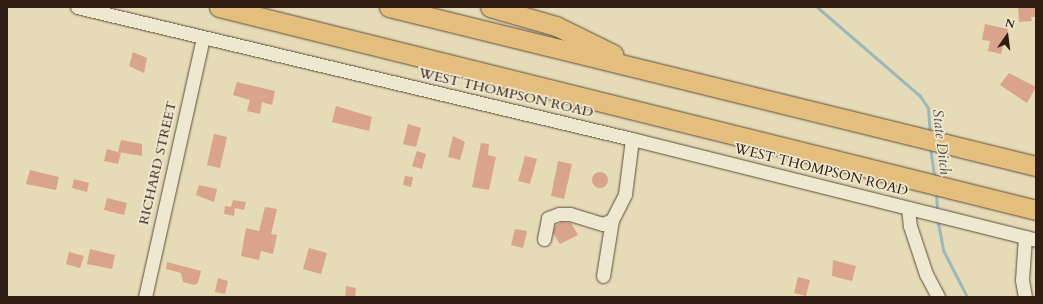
<!DOCTYPE html>
<html>
<head>
<meta charset="utf-8">
<style>
	body { margin:0 }
	#map { position:relative; width:1043px; height:304px; overflow:hidden; background:#e6dbb7; font-family:Cardo,serif }
	div>[style] { position:absolute }
	.stream>* { height:3px; margin:-1.5px; padding:0 1.5px; transform-origin:1.5px; border-radius:1.5px; background:#9ab9b8 }
	.building>* { inset:0; background:#d9a38c }
	.round { border-radius:50% }
	.roads { filter:drop-shadow(0 0 1px #5d4c3b) drop-shadow(0 0 1px #5d4c3b) }
	.minor>* { height:13px; margin:-6.5px; padding:0 6.5px; transform-origin:6.5px; border-radius:6.5px; background:#efe8d0 }
	.highway>* { height:19px; margin:-9.5px; padding:0 9.5px; transform-origin:9.5px; border-radius:9.5px; background:#e3be7c }
	span { translate:-50% -50%; white-space:nowrap; text-align:center; line-height:1.15; -webkit-text-stroke:3.5px #efe8d0; paint-order:stroke }
	.street-label { font-size:14px; color:#2f1d12 }
	.water-label { font-size:15px; color:#4f4c44; font-style:italic }
	.frame { position:absolute; inset:0; border:8px solid #2f1d12; pointer-events:none }
	.north { position:absolute; left:987px; top:16px; width:40px; height:40px; -webkit-text-stroke:3px #efe8d0; paint-order:stroke; rotate:14deg; font-size:11px; font-weight:700; line-height:16px; text-align:center; color:#2f1d12 }
	.north::after { content:''; display:block; margin:auto; width:14px; height:18px; background:#2f1d12; clip-path:polygon(50% 0,100% 100%,50% 72%,0 100%) }
</style>
</head>
<body>
<div id="map">
	<div class="stream">
		<div style="left:817px;top:7px;width:136px;rotate:40.8deg"></div>
		<div style="left:920px;top:96px;width:14px;rotate:56deg"></div>
		<div style="left:928px;top:108px;width:26px;rotate:86deg"></div>
		<div style="left:930px;top:147px;width:30px;rotate:82deg"></div>
		<div style="left:936px;top:191px;width:22px;rotate:87deg"></div>
		<div style="left:937px;top:218px;width:33px;rotate:79deg"></div>
		<div style="left:943px;top:250px;width:53px;rotate:62.9deg"></div>
	</div>
	<div class="building">
		<div style="clip-path:polygon(1018px 7px,1036px 7px,1036px 17px,1031px 17px,1032px 21px,1019px 22px)"></div>
		<div style="clip-path:polygon(985px 24px,1008px 29px,1001px 54px,988px 51px,990px 41px,982px 40px)"></div>
		<div style="clip-path:polygon(133px 52px,147px 58px,144px 73px,129px 66px)"></div>
		<div style="clip-path:polygon(1009px 73px,1036px 87px,1027px 103px,1000px 85px)"></div>
		<div style="clip-path:polygon(237px 82px,275px 91px,272px 105px,262px 102px,260px 114px,247px 111px,250px 100px,233px 95px)"></div>
		<div style="clip-path:polygon(336px 106px,372px 117px,369px 131px,332px 122px)"></div>
		<div style="clip-path:polygon(408px 124px,421px 128px,416px 147px,403px 144px)"></div>
		<div style="clip-path:polygon(214px 134px,227px 137px,220px 168px,207px 165px)"></div>
		<div style="clip-path:polygon(453px 136px,465px 142px,460px 160px,448px 157px)"></div>
		<div style="clip-path:polygon(121px 140px,142px 144px,142px 156px,118px 152px)"></div>
		<div style="clip-path:polygon(481px 143px,489px 144px,488px 155px,496px 157px,489px 190px,472px 187px)"></div>
		<div style="clip-path:polygon(107px 149px,121px 153px,118px 164px,104px 161px)"></div>
		<div style="clip-path:polygon(417px 151px,426px 154px,422px 169px,412px 166px)"></div>
		<div style="clip-path:polygon(525px 156px,537px 159px,530px 184px,518px 181px)"></div>
		<div style="clip-path:polygon(558px 161px,572px 164px,564px 199px,551px 196px)"></div>
		<div style="clip-path:polygon(30px 170px,59px 177px,56px 190px,26px 184px)"></div>
		<div class="round" style="left:592px;top:172px;width:16px;height:16px"></div>
		<div style="clip-path:polygon(405px 176px,413px 177px,411px 187px,403px 185px)"></div>
		<div style="clip-path:polygon(74px 179px,89px 183px,87px 192px,72px 188px)"></div>
		<div style="clip-path:polygon(199px 185px,217px 189px,214px 202px,196px 195px)"></div>
		<div style="clip-path:polygon(107px 198px,127px 203px,124px 215px,104px 210px)"></div>
		<div style="clip-path:polygon(233px 200px,246px 202px,244px 210px,235px 208px,234px 216px,224px 214px,225px 206px,231px 207px)"></div>
		<div style="clip-path:polygon(265px 207px,277px 209px,271px 234px,277px 235px,273px 254px,261px 251px,259px 260px,241px 256px,246px 228px,259px 231px)"></div>
		<div style="clip-path:polygon(562px 222px,571px 223px,578px 235px,560px 244px,553px 233px,555px 226px)"></div>
		<div style="clip-path:polygon(515px 229px,527px 231px,523px 248px,511px 245px)"></div>
		<div style="clip-path:polygon(309px 248px,327px 253px,321px 274px,303px 269px)"></div>
		<div style="clip-path:polygon(90px 249px,115px 255px,112px 269px,87px 264px)"></div>
		<div style="clip-path:polygon(69px 252px,84px 256px,80px 268px,66px 264px)"></div>
		<div style="clip-path:polygon(833px 260px,856px 266px,852px 281px,832px 276px)"></div>
		<div style="clip-path:polygon(167px 262px,201px 271px,198px 283px,194px 285px,183px 282px,181px 273px,166px 269px)"></div>
		<div style="clip-path:polygon(798px 277px,810px 280px,806px 296px,794px 293px)"></div>
		<div style="clip-path:polygon(218px 278px,228px 281px,225px 294px,215px 292px)"></div>
		<div style="clip-path:polygon(346px 286px,356px 288px,355px 297px,345px 297px)"></div>
	</div>
	<div class="roads">
		<div class="minor">
			<div style="left:77px;top:7px;width:570px;rotate:13.38deg"></div>
			<div style="left:632px;top:139px;width:416px;rotate:14deg"></div>
			<div style="left:908px;top:208px;width:18px;rotate:84deg"></div>
			<div style="left:910px;top:226px;width:51px;rotate:71.6deg"></div>
			<div style="left:926px;top:274px;width:26px;rotate:62deg"></div>
			<div style="left:1025px;top:237px;width:43px;rotate:94deg"></div>
			<div style="left:1022px;top:280px;width:17px;rotate:80deg"></div>
			<div style="left:544px;top:239px;width:21px;rotate:-79deg"></div>
			<div style="left:548px;top:218px;width:12px;rotate:-20deg"></div>
			<div style="left:559px;top:214px;width:11px"></div>
			<div style="left:570px;top:214px;width:34px;rotate:17deg"></div>
			<div style="left:603px;top:224px;width:10px;rotate:-24deg"></div>
			<div style="left:612px;top:220px;width:29px;rotate:-63deg"></div>
			<div style="left:625px;top:194px;width:55px;rotate:-82.7deg"></div>
			<div style="left:603px;top:276px;width:57px;rotate:-80.9deg"></div>
			<div style="left:145px;top:297px;width:266px;rotate:-77.4deg"></div>
		</div>
		<div class="highway">
			<div style="left:219px;top:7px;width:842px;rotate:13.95deg"></div>
			<div style="left:389px;top:7px;width:666px;rotate:13.81deg"></div>
			<div style="left:490px;top:7px;width:69px;rotate:16.1deg"></div>
			<div style="left:556px;top:26px;width:64px;rotate:26.2deg"></div>
		</div>
	</div>
	<div class="street-label">
		<span style="left:506px;top:93px;rotate:13deg">WEST THOMPSON ROAD</span>
		<span style="left:158px;top:163px;rotate:-77deg">RICHARD STREET</span>
		<span style="left:821px;top:170px;rotate:14deg">WEST THOMPSON ROAD</span>
	</div>
	<div class="water-label">
		<span style="left:941px;top:142px;rotate:83deg">State Ditch</span>
	</div>
	<div class="frame"></div>
	<div class="north">N</div>
</div>
</body>
</html>
